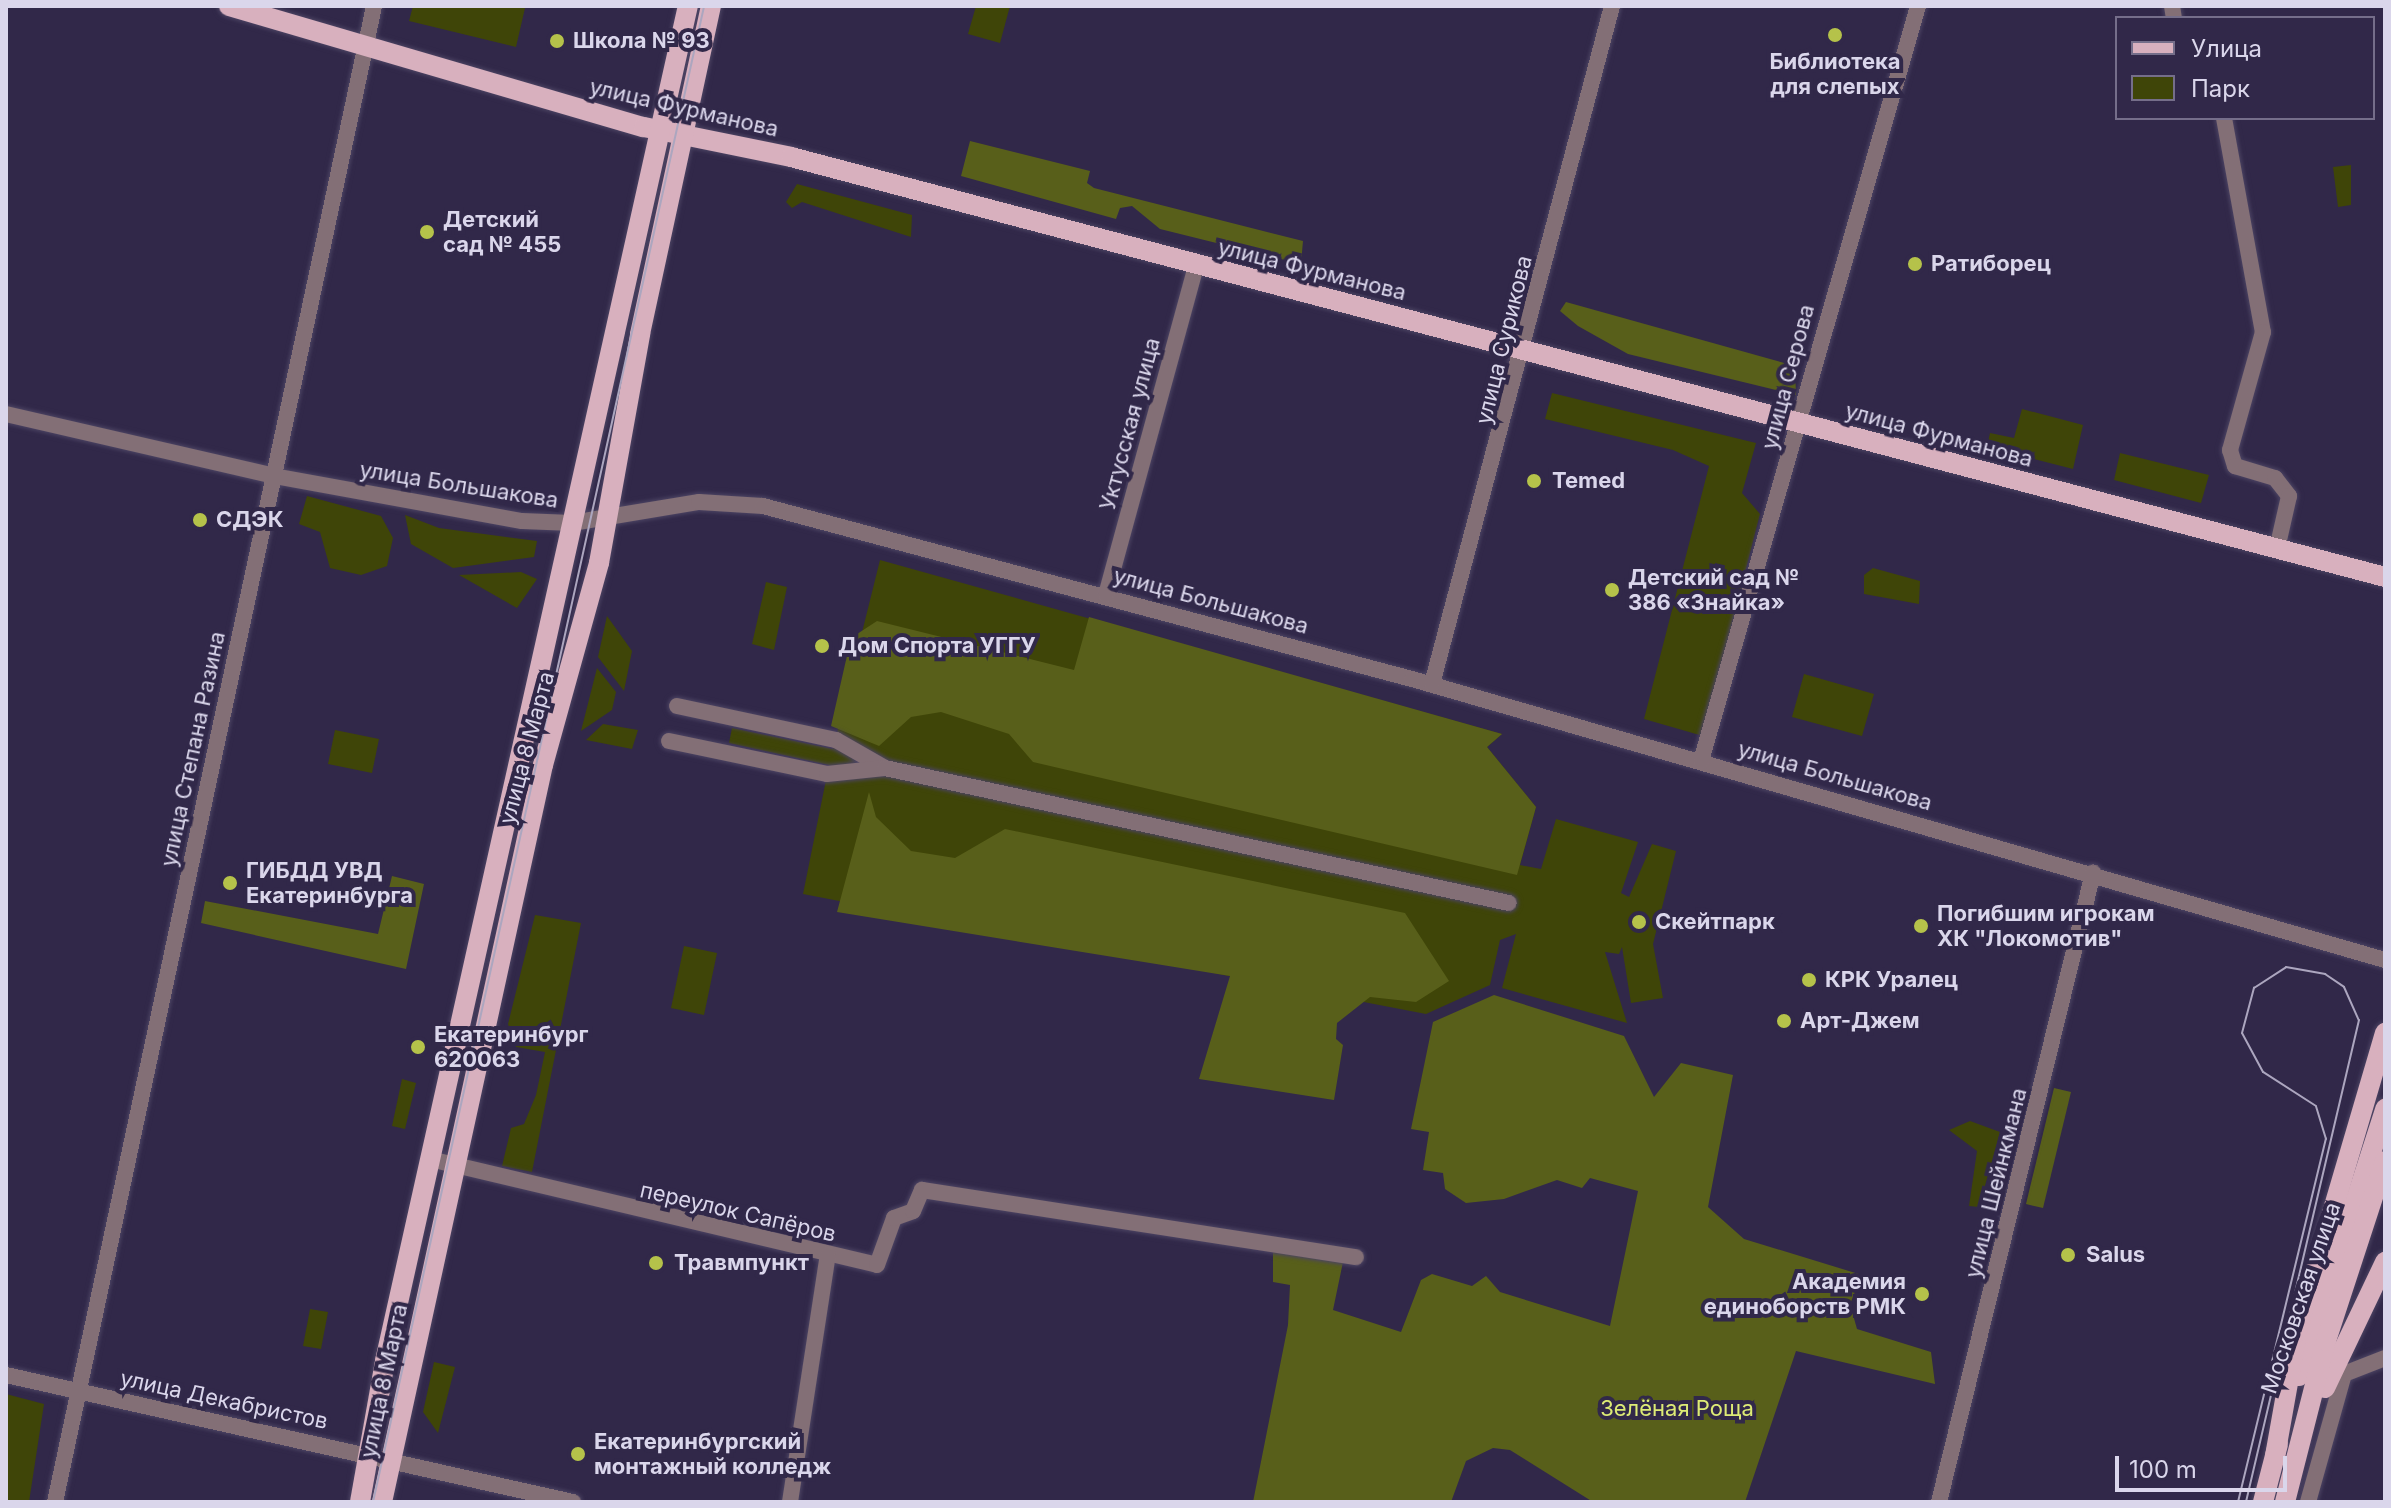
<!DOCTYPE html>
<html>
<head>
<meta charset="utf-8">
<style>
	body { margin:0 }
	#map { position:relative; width:2391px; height:1508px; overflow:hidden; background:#312849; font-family:Inter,sans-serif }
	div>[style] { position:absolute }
	.green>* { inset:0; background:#3f4508 }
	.forest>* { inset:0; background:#585f1a }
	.roads { filter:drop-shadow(0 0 2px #4c4463) drop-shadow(0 0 2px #4c4463) }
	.minor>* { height:16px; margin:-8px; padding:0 8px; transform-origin:8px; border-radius:8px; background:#836f76 }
	.major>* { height:20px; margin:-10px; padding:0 10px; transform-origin:10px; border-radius:10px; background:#d8b0be }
	.tram>* { height:2px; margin:-1px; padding:0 1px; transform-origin:1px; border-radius:1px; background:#aca6bf }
	.dots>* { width:22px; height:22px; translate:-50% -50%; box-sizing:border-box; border:4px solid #312849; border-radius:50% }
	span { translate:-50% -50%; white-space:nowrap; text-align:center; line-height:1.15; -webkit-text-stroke:8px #312849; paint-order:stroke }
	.poi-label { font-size:22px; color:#dad6eb; font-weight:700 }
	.left { translate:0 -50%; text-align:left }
	.right { translate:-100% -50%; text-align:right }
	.street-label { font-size:22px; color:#dad6eb }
	.park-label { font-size:22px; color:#ddeb75 }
	.frame { position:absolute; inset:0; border:8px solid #dad6eb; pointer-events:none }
	.legend { position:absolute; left:2115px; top:16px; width:260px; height:104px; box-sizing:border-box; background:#312849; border:2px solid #756e8a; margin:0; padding:10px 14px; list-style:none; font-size:24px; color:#dad6eb }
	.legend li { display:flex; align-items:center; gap:16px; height:40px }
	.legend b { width:40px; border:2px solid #756e8a }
	.scale { position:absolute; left:2115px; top:1456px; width:172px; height:36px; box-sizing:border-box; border:4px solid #dad6eb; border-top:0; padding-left:10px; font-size:24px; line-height:28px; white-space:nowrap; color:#dad6eb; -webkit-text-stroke:6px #312849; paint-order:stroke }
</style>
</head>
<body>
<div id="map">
	<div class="green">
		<div style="clip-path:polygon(413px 6px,517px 6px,525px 8px,516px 47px,409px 21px)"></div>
		<div style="clip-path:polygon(976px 6px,1010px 6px,1000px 43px,968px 34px)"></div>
		<div style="clip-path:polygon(2351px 165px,2351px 205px,2338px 207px,2333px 167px)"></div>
		<div style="clip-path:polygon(797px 184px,912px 215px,911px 237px,802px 202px,792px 208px,786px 202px)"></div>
		<div style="clip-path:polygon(1552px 393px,1756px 443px,1742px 493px,1760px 514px,1703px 736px,1644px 719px,1709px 466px,1673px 450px,1545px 419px)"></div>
		<div style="clip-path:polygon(2022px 409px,2083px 425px,2073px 469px,1987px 447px,1990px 433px,2014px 438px)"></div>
		<div style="clip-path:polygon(2120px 453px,2209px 475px,2201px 503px,2114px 480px)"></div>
		<div style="clip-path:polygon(307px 496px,381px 516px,393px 538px,387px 566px,361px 575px,330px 568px,320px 532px,299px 524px)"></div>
		<div style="clip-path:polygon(405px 515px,439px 528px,537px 541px,534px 557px,453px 568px,411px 544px)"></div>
		<div style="clip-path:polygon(880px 560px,1502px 734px,1487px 747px,1536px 807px,1520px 865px,1541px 869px,1556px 819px,1638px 842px,1621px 893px,1629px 897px,1652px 844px,1676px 851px,1653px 944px,1663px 998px,1631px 1003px,1622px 947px,1619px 954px,1605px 952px,1627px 1023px,1502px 988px,1516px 934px,1500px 940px,1490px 985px,1426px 1014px,803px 894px,829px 765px,729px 743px,732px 728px,833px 749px)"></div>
		<div style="clip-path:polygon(1873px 568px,1920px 581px,1919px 604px,1864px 594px,1864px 575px)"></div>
		<div style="clip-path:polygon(521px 572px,537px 579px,517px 608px,459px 575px)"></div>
		<div style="clip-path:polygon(766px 582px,787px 587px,774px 650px,752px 644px)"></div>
		<div style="clip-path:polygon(607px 616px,632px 651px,624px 691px,598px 657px)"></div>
		<div style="clip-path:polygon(597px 668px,616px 692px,612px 710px,581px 731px)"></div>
		<div style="clip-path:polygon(1804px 674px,1874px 694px,1862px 736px,1792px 717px)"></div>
		<div style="clip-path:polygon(603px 724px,638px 730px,632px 749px,586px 740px)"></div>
		<div style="clip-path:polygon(335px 730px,379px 739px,372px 773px,328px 764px)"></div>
		<div style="clip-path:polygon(535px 915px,581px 923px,532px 1172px,502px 1166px,511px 1128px,524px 1124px,536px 1095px,545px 1052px,516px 1047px,508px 1024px)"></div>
		<div style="clip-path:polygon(684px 946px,717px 953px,704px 1015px,671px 1008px)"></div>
		<div style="clip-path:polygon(402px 1079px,416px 1083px,405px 1129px,392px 1126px)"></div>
		<div style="clip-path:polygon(1970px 1121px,2000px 1132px,1979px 1207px,1969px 1206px,1977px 1151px,1949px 1130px)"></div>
		<div style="clip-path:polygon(310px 1309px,328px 1312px,321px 1349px,303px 1346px)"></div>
		<div style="clip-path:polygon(434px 1362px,455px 1367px,438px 1433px,423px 1412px)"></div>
		<div style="clip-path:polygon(6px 1394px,44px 1404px,29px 1502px,6px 1502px)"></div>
	</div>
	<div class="forest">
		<div style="clip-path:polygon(970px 141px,1090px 171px,1087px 183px,1094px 188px,1303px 241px,1301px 264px,1160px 229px,1132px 206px,1120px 208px,1116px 219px,961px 176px)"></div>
		<div style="clip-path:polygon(1566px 302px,1795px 366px,1796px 395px,1628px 354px,1578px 326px,1560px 311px)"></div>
		<div style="clip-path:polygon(1089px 617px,1502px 734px,1487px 747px,1536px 807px,1517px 875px,1033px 762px,1009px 734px,941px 712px,911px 717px,879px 746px,831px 726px,851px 638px,877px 621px,1074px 670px)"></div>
		<div style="clip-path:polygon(869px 792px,876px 817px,911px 851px,955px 858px,1005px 829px,1405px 913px,1449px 981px,1416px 1002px,1370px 997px,1337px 1023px,1336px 1039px,1343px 1045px,1334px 1100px,1199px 1079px,1230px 976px,837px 912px)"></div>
		<div style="clip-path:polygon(392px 876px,424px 884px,406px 969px,201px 923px,205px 901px,378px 934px)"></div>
		<div style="clip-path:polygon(1494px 995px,1624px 1036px,1654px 1097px,1681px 1063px,1733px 1075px,1708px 1207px,1744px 1239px,1862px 1275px,1850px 1304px,1857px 1329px,1931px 1352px,1935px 1384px,1796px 1351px,1745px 1502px,1593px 1502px,1510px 1450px,1493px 1448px,1466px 1461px,1451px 1502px,1253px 1502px,1288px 1325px,1290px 1285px,1273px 1282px,1273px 1247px,1343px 1262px,1333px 1310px,1401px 1332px,1421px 1280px,1432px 1274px,1472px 1286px,1486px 1276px,1500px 1292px,1610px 1326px,1638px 1191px,1590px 1178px,1582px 1188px,1557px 1180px,1504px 1199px,1466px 1203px,1445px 1189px,1443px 1173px,1423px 1170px,1429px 1132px,1411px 1129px,1433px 1022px)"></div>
		<div style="clip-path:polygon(2054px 1088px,2071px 1092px,2043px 1208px,2026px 1204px)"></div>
	</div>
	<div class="roads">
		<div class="minor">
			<div style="left:2172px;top:6px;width:12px;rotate:81deg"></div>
			<div style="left:2224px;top:118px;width:218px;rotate:79.7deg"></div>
			<div style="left:2263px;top:332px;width:123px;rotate:105.6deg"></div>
			<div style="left:2230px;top:450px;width:17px;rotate:73deg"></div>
			<div style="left:2235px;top:466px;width:42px;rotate:16.7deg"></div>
			<div style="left:2275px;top:478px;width:23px;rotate:52deg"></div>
			<div style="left:2289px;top:496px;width:54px;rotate:102.8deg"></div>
			<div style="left:6px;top:414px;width:275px;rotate:13deg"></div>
			<div style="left:274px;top:476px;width:252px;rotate:10.3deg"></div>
			<div style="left:522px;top:521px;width:50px;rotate:2.3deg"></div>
			<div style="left:572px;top:523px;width:129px;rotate:-9.4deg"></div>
			<div style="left:699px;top:502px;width:64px;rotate:3.6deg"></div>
			<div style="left:763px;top:506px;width:672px;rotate:14.93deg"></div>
			<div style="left:1412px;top:679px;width:1013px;rotate:16.11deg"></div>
			<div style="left:1106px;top:595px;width:342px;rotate:-74.7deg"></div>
			<div style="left:1432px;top:684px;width:701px;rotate:-75.13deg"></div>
			<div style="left:677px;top:706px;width:163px;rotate:12.1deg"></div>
			<div style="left:836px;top:740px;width:56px;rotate:29.7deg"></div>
			<div style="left:669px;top:741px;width:161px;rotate:11.8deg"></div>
			<div style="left:827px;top:774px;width:58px;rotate:-5.9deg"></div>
			<div style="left:885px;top:768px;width:638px;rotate:12.21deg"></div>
			<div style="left:1701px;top:761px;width:786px;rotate:-73.96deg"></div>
			<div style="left:434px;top:1160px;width:455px;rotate:13.3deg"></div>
			<div style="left:877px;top:1265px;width:50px;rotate:-70.1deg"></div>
			<div style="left:894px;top:1218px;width:20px;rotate:-20deg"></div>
			<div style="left:913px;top:1211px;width:23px;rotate:-67deg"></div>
			<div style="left:922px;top:1190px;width:439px;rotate:8.8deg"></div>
			<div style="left:6px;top:1375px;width:581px;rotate:12.63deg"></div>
			<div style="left:55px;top:1502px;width:1530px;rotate:-77.96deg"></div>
			<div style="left:790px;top:1502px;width:250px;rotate:-81.3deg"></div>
			<div style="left:1939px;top:1502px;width:648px;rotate:-76.24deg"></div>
			<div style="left:2308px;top:1502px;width:133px;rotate:-74.3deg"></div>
			<div style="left:2344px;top:1374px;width:44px;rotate:-21.3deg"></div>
		</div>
		<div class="major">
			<div style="left:229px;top:6px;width:432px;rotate:16.3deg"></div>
			<div style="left:644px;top:127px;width:150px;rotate:11.5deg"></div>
			<div style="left:791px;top:157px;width:1648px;rotate:14.76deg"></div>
			<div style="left:2299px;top:1376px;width:281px;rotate:-72.1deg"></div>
			<div style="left:2325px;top:1388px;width:140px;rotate:-64.5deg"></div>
			<div style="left:2275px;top:1456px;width:126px;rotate:-79.9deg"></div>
			<div style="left:2297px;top:1332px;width:312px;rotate:-73.6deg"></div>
			<div style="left:360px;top:1502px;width:143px;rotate:-79.9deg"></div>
			<div style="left:385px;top:1361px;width:1388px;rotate:-77.4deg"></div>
			<div style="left:382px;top:1502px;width:754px;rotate:-77.68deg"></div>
			<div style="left:543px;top:765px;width:210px;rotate:-74.5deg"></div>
			<div style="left:599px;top:563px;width:233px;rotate:-79.8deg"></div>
			<div style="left:640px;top:334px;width:336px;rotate:-77.8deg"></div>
			<div style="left:2263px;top:1502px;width:60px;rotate:-75.5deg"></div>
			<div style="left:2285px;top:1502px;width:166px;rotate:-75.7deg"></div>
			<div style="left:2326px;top:1341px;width:189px;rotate:-71.9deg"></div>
		</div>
	</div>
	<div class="tram">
		<div style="left:373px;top:1502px;width:1532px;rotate:-77.52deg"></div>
		<div style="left:2238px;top:1502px;width:374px;rotate:-76.4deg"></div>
		<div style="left:2326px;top:1139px;width:34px;rotate:-107deg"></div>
		<div style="left:2316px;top:1106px;width:63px;rotate:-147.3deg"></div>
		<div style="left:2263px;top:1072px;width:44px;rotate:-118.3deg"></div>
		<div style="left:2242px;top:1033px;width:47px;rotate:-75.1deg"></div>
		<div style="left:2254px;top:988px;width:38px;rotate:-33deg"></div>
		<div style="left:2286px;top:967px;width:40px;rotate:10deg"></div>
		<div style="left:2325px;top:974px;width:23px;rotate:34deg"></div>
		<div style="left:2344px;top:987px;width:36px;rotate:66deg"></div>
		<div style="left:2359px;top:1020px;width:495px;rotate:103.2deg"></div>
	</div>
	<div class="dots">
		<div style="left:1835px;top:35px;background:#b5c24a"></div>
		<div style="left:557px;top:41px;background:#b5c24a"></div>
		<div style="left:427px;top:232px;background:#b5c24a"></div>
		<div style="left:1915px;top:264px;background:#b5c24a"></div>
		<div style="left:1534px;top:481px;background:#b5c24a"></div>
		<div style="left:200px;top:520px;background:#b5c24a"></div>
		<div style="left:1612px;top:590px;background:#b5c24a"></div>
		<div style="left:822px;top:646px;background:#b5c24a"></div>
		<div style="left:230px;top:883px;background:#b5c24a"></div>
		<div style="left:1639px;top:922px;background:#b5c24a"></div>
		<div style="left:1921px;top:926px;background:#b5c24a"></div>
		<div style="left:1809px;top:980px;background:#b5c24a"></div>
		<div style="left:1784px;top:1021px;background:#b5c24a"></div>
		<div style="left:418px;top:1047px;background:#b5c24a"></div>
		<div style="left:2068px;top:1255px;background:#b5c24a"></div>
		<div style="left:656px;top:1263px;background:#b5c24a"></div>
		<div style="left:1922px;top:1294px;background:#b5c24a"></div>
		<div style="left:578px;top:1454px;background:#b5c24a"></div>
	</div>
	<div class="poi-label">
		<span class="left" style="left:573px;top:41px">Школа № 93</span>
		<span style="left:1835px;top:74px">Библиотека<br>для слепых</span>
		<span class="left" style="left:443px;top:232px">Детский<br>сад № 455</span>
		<span class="left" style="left:1931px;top:264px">Ратиборец</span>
		<span class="left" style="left:1552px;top:481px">Temed</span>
		<span class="left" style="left:216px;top:520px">СДЭК</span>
		<span class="left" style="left:1628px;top:590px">Детский сад №<br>386 «Знайка»</span>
		<span class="left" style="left:838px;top:646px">Дом Спорта УГГУ</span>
		<span class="left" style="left:246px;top:883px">ГИБДД УВД<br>Екатеринбурга</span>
		<span class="left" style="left:1937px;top:926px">Погибшим игрокам<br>ХК "Локомотив"</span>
		<span class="left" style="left:1655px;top:922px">Скейтпарк</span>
		<span class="left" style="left:1825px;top:980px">КРК Уралец</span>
		<span class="left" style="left:1800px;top:1021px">Арт-Джем</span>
		<span class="left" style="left:434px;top:1047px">Екатеринбург<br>620063</span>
		<span class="left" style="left:2086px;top:1255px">Salus</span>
		<span class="left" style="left:674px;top:1263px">Травмпункт</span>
		<span class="right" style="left:1906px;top:1294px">Академия<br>единоборств РМК</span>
		<span class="left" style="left:594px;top:1454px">Екатеринбургский<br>монтажный колледж</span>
	</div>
	<div class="street-label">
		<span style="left:684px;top:108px;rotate:13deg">улица Фурманова</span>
		<span style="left:1312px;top:270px;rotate:14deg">улица Фурманова</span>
		<span style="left:1504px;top:340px;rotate:-76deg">улица Сурикова</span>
		<span style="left:1788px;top:377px;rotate:-75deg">улица Серова</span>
		<span style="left:1130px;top:424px;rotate:-75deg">Уктусская улица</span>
		<span style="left:1939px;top:435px;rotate:15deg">улица Фурманова</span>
		<span style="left:459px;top:485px;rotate:9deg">улица Большакова</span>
		<span style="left:1211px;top:601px;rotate:15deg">улица Большакова</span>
		<span style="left:527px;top:748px;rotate:-75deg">улица 8 Марта</span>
		<span style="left:193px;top:749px;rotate:-78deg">улица Степана Разина</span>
		<span style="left:1835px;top:776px;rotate:16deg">улица Большакова</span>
		<span style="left:1996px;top:1183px;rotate:-76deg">улица Шейнкмана</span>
		<span style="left:738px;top:1212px;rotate:13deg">переулок Сапёров</span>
		<span style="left:2301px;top:1298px;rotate:-71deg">Московская улица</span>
		<span style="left:384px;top:1381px;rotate:-78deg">улица 8 Марта</span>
		<span style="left:224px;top:1400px;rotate:12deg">улица Декабристов</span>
	</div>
	<div class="park-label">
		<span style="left:1677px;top:1409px">Зелёная Роща</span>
	</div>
	<div class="frame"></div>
	<ul class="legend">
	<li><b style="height:10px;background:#d8b0be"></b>Улица</li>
	<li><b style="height:22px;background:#3f4508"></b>Парк</li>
	</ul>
	<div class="scale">100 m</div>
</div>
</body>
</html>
